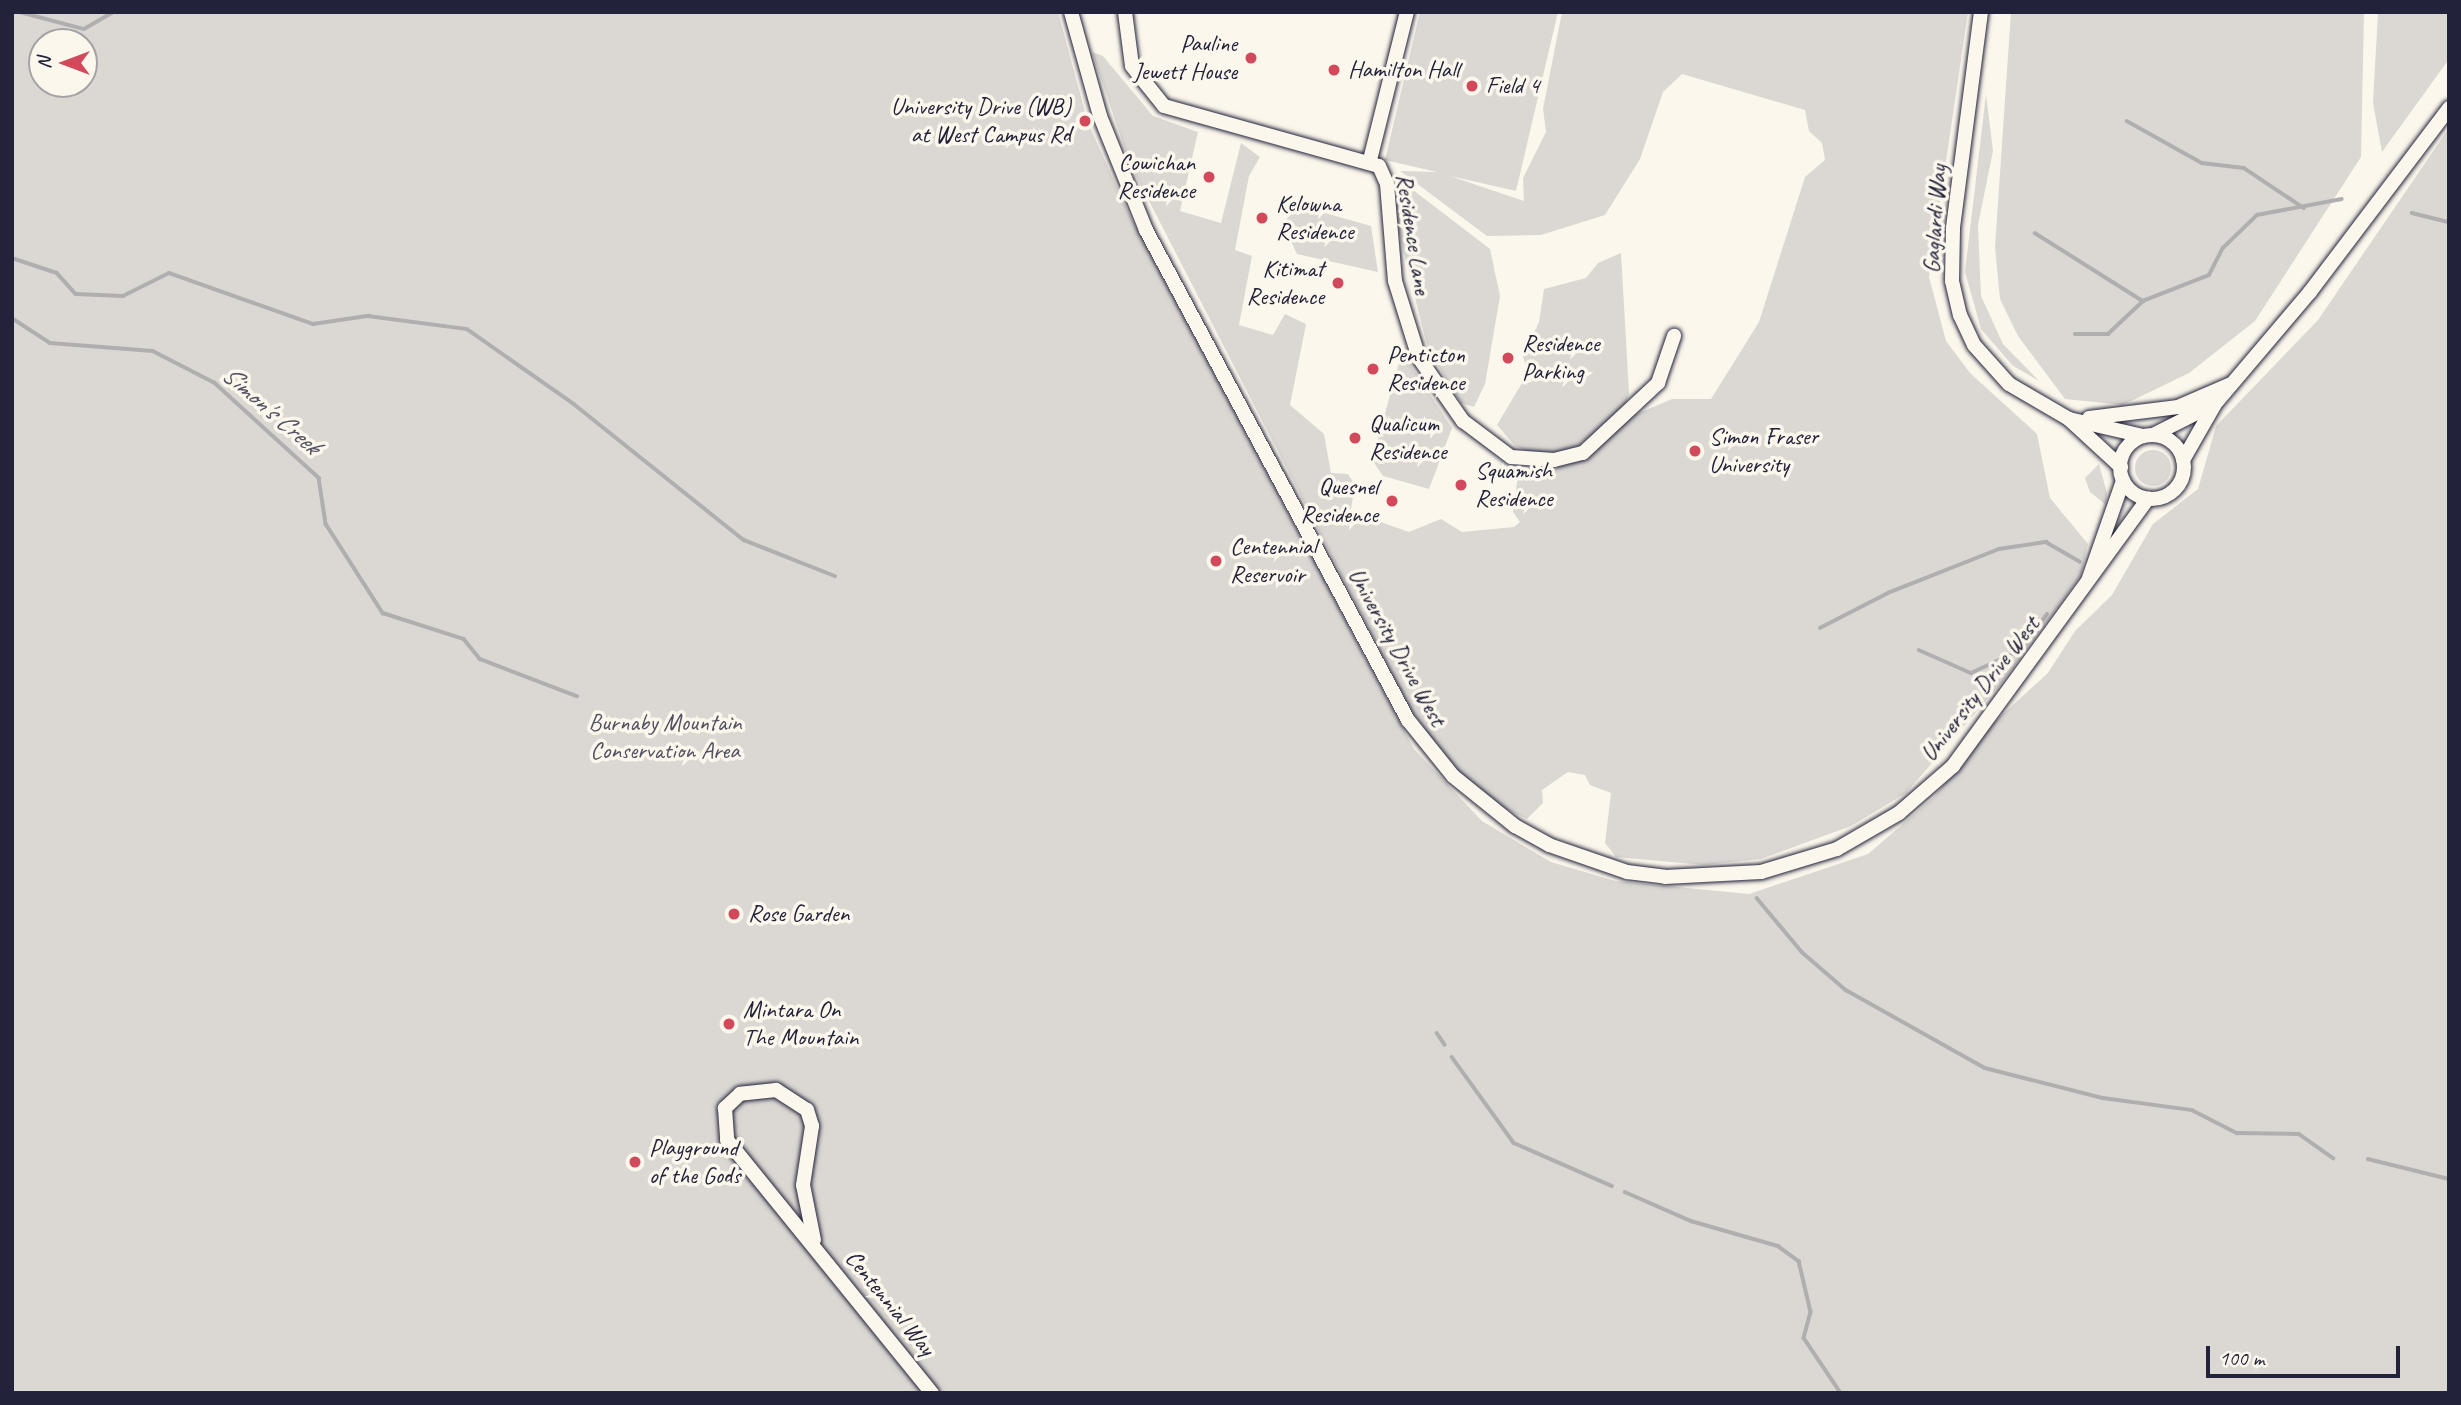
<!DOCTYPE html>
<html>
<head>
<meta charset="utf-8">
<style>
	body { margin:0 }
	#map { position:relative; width:2461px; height:1405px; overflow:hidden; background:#fbf7ec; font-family:Caveat,sans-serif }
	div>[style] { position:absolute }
	.green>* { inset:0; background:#dbd8d3 }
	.round { border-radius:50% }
	.stream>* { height:3.5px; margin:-1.75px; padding:0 1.75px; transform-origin:1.75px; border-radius:1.75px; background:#b1aeb0 }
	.roads { filter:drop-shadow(0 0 2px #22223b) drop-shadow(0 0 2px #22223b) }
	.minor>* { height:14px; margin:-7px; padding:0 7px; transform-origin:7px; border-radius:7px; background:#fbf7ec }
	.minor>.ring { margin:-7px; padding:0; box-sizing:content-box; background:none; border:14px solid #fbf7ec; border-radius:50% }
	.dots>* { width:19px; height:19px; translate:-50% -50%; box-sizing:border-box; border:4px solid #fbf7ec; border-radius:50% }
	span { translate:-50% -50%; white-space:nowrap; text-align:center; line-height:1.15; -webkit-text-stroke:7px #fbf7ec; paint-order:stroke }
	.poi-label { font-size:24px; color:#22223b }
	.right { translate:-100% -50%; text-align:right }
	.left { translate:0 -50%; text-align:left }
	.street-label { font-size:24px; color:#22223b }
	.park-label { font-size:24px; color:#505061 }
	.water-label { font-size:26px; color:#545364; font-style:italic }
	.frame { position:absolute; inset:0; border:14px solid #22223b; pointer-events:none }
	.north { position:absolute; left:28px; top:28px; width:70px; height:70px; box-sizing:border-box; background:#fbf7ec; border:2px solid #a4a2a5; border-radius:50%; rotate:270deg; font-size:19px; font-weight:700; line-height:28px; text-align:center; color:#22223b }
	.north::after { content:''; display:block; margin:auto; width:24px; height:32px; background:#d1495b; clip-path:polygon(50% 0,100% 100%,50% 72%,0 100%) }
	.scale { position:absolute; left:2206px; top:1346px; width:194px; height:32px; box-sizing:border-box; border:4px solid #22223b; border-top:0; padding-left:9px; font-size:21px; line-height:24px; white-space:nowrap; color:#22223b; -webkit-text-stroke:5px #fbf7ec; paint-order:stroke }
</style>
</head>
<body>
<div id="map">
	<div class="green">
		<div style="clip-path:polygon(evenodd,12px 12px,1058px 12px,1088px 123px,1130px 216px,1414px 749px,1482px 821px,1551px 862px,1615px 881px,1749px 894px,1868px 854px,1934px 797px,1991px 725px,2048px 673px,2075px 631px,2112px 595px,2153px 524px,2198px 489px,2216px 426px,2318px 320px,2449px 128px,2449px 1393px,12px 1393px,12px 12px,42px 42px,84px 42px,84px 84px,42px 84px,42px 42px)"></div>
		<div style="clip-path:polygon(1420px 12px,1558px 12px,1516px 191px,1450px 176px,1524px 201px,1523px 178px,1546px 132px,1543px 109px,1562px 12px,1968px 12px,1929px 277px,1946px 341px,1970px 373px,2037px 434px,2050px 498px,2088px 544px,2081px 575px,2004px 680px,1906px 793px,1851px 826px,1761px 859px,1704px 865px,1616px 857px,1605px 843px,1611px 793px,1590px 785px,1585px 775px,1568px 772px,1542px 790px,1543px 803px,1527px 819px,1493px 803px,1449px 762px,1410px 708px,1130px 164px,1092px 52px,1103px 56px,1153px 116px,1198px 132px,1180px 211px,1221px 223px,1241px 143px,1260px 157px,1249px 176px,1235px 250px,1252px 256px,1239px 325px,1273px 335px,1285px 314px,1306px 324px,1290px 405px,1324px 434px,1331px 473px,1348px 474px,1355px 485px,1350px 515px,1361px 525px,1375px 520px,1409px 532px,1441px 519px,1462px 532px,1514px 527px,1520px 522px,1513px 512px,1519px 468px,1556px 469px,1613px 424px,1672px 399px,1711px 399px,1759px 322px,1805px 177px,1825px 160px,1822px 143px,1809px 131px,1805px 110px,1682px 74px,1663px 92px,1640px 159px,1605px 215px,1541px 235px,1487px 236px,1400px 171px,1437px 172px,1385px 160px)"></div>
		<div style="clip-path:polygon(2011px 12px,2364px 12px,2361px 157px,2255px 321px,2189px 373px,2123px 405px,2065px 399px,2018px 336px,2000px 299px,1995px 247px)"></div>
		<div style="clip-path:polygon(2378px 12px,2449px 12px,2449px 59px,2382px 152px,2373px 103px)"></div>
		<div style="clip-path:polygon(1986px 94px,1993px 151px,1978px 225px,1981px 296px,2003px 344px,2039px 381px,2013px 366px,1981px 329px,1965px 272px)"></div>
		<div style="clip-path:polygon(1404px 183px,1490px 249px,1500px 296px,1485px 384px,1474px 407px,1461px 403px,1428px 349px,1394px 213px,1395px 184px)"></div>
		<div style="clip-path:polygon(1293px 204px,1371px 226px,1378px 272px,1297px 254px,1284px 226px)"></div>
		<div style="clip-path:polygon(1621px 253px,1629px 393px,1624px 413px,1569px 452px,1533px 453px,1515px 446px,1497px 425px,1522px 383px,1532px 382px,1523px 357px,1539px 322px,1544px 289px,1586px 278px,1598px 263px)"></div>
		<div style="clip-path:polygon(1402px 352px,1452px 428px,1429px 489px,1383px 476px,1372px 460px)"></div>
		<div class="round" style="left:2135px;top:450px;width:36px;height:36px"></div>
		<div style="clip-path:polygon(2099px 464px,2107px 493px,2106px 505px,2090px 492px,2085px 478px)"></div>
	</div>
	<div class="stream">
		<div style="left:20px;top:12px;width:66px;rotate:14.9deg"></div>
		<div style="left:84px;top:29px;width:34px;rotate:-30deg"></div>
		<div style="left:2127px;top:121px;width:86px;rotate:29.2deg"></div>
		<div style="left:2202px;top:163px;width:42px;rotate:6.8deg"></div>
		<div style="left:2244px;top:168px;width:72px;rotate:33.7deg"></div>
		<div style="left:2412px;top:213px;width:38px;rotate:14deg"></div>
		<div style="left:2035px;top:233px;width:128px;rotate:32.2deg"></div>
		<div style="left:12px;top:258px;width:47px;rotate:18.4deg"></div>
		<div style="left:57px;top:273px;width:28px;rotate:48deg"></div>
		<div style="left:76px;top:294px;width:47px;rotate:2.4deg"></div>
		<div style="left:123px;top:296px;width:51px;rotate:-26.6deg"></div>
		<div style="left:169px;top:273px;width:153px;rotate:19.5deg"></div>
		<div style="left:313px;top:324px;width:56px;rotate:-8.3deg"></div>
		<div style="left:368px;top:316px;width:100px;rotate:7.5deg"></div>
		<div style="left:467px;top:329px;width:131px;rotate:35deg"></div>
		<div style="left:574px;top:404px;width:218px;rotate:38.7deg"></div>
		<div style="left:744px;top:540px;width:98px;rotate:21.6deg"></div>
		<div style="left:12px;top:318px;width:45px;rotate:33.3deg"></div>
		<div style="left:50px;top:343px;width:103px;rotate:4.4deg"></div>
		<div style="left:153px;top:351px;width:70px;rotate:27.3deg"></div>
		<div style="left:215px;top:383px;width:141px;rotate:42.4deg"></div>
		<div style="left:319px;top:478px;width:47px;rotate:81.3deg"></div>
		<div style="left:326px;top:524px;width:106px;rotate:57.4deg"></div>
		<div style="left:383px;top:613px;width:85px;rotate:17.8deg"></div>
		<div style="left:464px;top:639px;width:26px;rotate:51deg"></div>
		<div style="left:480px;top:659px;width:104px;rotate:20.9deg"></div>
		<div style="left:2075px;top:334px;width:33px"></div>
		<div style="left:2108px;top:334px;width:48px;rotate:-43.3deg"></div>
		<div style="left:2143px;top:301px;width:71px;rotate:-21.5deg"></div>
		<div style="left:2209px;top:275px;width:30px;rotate:-63deg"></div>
		<div style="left:2223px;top:248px;width:47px;rotate:-44.1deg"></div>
		<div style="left:2257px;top:215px;width:86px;rotate:-10.7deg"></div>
		<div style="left:1820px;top:628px;width:76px;rotate:-27.2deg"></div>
		<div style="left:1888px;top:593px;width:119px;rotate:-21.6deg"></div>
		<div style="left:1999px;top:549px;width:48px;rotate:-8.5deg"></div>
		<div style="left:2046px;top:542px;width:39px;rotate:30deg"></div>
		<div style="left:1919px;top:650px;width:57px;rotate:23.9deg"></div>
		<div style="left:1971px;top:673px;width:55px;rotate:-24.7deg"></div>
		<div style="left:2021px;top:650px;width:44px;rotate:-54.2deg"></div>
		<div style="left:1757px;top:898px;width:70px;rotate:50.2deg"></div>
		<div style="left:1802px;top:952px;width:58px;rotate:40.8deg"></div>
		<div style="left:1846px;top:990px;width:159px;rotate:29.3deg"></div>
		<div style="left:1985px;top:1068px;width:122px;rotate:14.3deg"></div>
		<div style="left:2103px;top:1098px;width:90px;rotate:7.7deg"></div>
		<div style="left:2192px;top:1110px;width:51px;rotate:27.1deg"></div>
		<div style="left:2237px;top:1133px;width:62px;rotate:0.9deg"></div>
		<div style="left:2299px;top:1134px;width:42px;rotate:35.2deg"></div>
		<div style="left:1437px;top:1033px;width:14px;rotate:56deg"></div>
		<div style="left:1452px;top:1057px;width:106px;rotate:54.2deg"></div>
		<div style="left:1514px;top:1143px;width:107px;rotate:23.7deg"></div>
		<div style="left:2368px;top:1159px;width:83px;rotate:13.9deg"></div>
		<div style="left:1625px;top:1192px;width:72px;rotate:23.7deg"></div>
		<div style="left:1691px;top:1221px;width:91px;rotate:16deg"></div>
		<div style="left:1778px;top:1246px;width:26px;rotate:36deg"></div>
		<div style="left:1799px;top:1261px;width:52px;rotate:76.8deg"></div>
		<div style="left:1811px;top:1312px;width:27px;rotate:105deg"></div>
		<div style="left:1804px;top:1338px;width:66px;rotate:56.1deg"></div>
	</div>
	<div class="roads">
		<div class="minor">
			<div style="left:1071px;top:12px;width:108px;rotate:74.4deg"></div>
			<div style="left:1100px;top:116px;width:123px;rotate:68deg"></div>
			<div style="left:1146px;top:230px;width:556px;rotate:61.87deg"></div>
			<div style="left:1408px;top:720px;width:72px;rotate:51.2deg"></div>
			<div style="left:1453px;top:776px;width:80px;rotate:38.9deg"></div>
			<div style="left:1515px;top:826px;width:39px;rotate:29deg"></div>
			<div style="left:1549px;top:845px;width:83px;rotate:19.1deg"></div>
			<div style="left:1627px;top:872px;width:38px;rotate:7deg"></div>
			<div style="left:1665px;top:877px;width:96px;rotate:-3deg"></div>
			<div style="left:1761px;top:872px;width:79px;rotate:-16.8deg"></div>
			<div style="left:1837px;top:849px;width:72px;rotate:-30.1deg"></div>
			<div style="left:1899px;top:813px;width:72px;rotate:-41deg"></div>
			<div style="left:1953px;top:766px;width:331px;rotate:-53.9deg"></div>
			<div style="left:1125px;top:12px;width:54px;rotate:82.6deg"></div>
			<div style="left:1132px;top:66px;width:51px;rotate:51.3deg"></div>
			<div style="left:1164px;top:106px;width:223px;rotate:15.6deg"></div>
			<div style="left:1379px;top:166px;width:20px;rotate:66deg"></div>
			<div style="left:1387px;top:184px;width:97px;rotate:85.3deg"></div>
			<div style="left:1395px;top:281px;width:81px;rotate:72.7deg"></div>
			<div style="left:1419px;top:358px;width:77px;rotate:55.1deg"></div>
			<div style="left:1463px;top:421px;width:60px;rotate:36.9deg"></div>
			<div style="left:1511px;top:457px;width:43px;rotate:4deg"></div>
			<div style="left:1554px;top:460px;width:30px;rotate:-14deg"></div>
			<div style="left:1583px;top:453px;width:103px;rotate:-43deg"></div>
			<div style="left:1658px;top:383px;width:50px;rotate:-71.2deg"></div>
			<div style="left:1981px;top:12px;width:219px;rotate:97.4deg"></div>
			<div style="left:1953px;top:229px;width:52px;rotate:91.1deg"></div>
			<div style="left:1952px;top:281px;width:35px;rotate:77deg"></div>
			<div style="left:1960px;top:315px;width:33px;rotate:65deg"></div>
			<div style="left:1974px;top:345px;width:52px;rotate:48.1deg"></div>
			<div style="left:2009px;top:384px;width:69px;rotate:30.3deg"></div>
			<div style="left:2069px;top:419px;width:76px;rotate:12.9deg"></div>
			<div style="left:1370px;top:160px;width:153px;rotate:-76deg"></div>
			<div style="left:2089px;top:418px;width:90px;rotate:-7deg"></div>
			<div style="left:2178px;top:407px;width:58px;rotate:-23.5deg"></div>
			<div style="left:2069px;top:419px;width:71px;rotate:42.7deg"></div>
			<div style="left:2153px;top:435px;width:69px;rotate:-26.6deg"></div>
			<div class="ring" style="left:2120px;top:435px;width:50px;height:50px"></div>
			<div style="left:2183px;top:460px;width:64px;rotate:-60.3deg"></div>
			<div style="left:2215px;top:404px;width:147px;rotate:-49.7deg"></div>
			<div style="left:2310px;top:292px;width:231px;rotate:-52.9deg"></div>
			<div style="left:2089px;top:578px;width:103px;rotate:-70.7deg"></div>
			<div style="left:814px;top:1240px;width:56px;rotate:-101.3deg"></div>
			<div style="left:803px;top:1185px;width:60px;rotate:-81.3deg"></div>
			<div style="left:812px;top:1126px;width:17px;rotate:-107deg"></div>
			<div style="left:807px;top:1110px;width:37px;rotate:-147deg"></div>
			<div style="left:776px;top:1090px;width:36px;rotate:174deg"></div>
			<div style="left:740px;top:1094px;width:21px;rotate:137deg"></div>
			<div style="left:725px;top:1108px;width:32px;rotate:86deg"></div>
			<div style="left:727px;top:1140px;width:326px;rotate:51deg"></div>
		</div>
	</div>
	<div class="dots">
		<div style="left:1251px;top:58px;background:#d1495b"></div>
		<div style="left:1334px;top:70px;background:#d1495b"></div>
		<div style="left:1472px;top:86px;background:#d1495b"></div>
		<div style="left:1085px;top:121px;background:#d1495b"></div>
		<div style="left:1209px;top:177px;background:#d1495b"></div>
		<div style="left:1262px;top:218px;background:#d1495b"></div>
		<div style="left:1338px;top:283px;background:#d1495b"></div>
		<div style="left:1508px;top:358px;background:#d1495b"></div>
		<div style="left:1373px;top:369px;background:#d1495b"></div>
		<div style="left:1355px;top:438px;background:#d1495b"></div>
		<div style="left:1695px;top:451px;background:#d1495b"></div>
		<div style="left:1461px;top:485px;background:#d1495b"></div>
		<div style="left:1392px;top:501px;background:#d1495b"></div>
		<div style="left:1216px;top:561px;background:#d1495b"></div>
		<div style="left:734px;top:914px;background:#d1495b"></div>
		<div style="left:729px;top:1024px;background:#d1495b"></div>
		<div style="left:635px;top:1162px;background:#d1495b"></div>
	</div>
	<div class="poi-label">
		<span class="right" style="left:1237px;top:58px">Pauline<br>Jewett House</span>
		<span class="left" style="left:1348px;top:70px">Hamilton Hall</span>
		<span class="left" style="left:1486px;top:86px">Field 4</span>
		<span class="right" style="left:1071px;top:121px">University Drive (WB)<br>at West Campus Rd</span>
		<span class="right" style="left:1195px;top:177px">Cowichan<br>Residence</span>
		<span class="left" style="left:1276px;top:218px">Kelowna<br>Residence</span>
		<span class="right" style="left:1324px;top:283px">Kitimat<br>Residence</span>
		<span class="left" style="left:1522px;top:358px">Residence<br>Parking</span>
		<span class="left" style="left:1387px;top:369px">Penticton<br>Residence</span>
		<span class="left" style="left:1369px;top:438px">Qualicum<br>Residence</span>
		<span class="left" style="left:1709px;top:451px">Simon Fraser<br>University</span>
		<span class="left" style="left:1475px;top:485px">Squamish<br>Residence</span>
		<span class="right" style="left:1378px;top:501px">Quesnel<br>Residence</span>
		<span class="left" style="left:1230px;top:561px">Centennial<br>Reservoir</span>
		<span class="left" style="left:748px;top:914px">Rose Garden</span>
		<span class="left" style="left:743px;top:1024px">Mintara On<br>The Mountain</span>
		<span class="left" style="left:649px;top:1162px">Playground<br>of the Gods</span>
	</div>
	<div class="street-label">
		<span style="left:1935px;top:219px;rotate:-86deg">Gaglardi Way</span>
		<span style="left:1413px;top:234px;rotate:81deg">Residence Lane</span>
		<span style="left:1397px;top:647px;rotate:61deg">University Drive West</span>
		<span style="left:1980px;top:689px;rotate:-52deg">University Drive West</span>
		<span style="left:890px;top:1303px;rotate:51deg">Centennial Way</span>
	</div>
	<div class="park-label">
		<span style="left:665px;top:737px">Burnaby Mountain<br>Conservation Area</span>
	</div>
	<div class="water-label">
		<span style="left:271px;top:410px;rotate:41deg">Simon's Creek</span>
	</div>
	<div class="frame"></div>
	<div class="north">N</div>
	<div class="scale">100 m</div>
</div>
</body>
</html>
